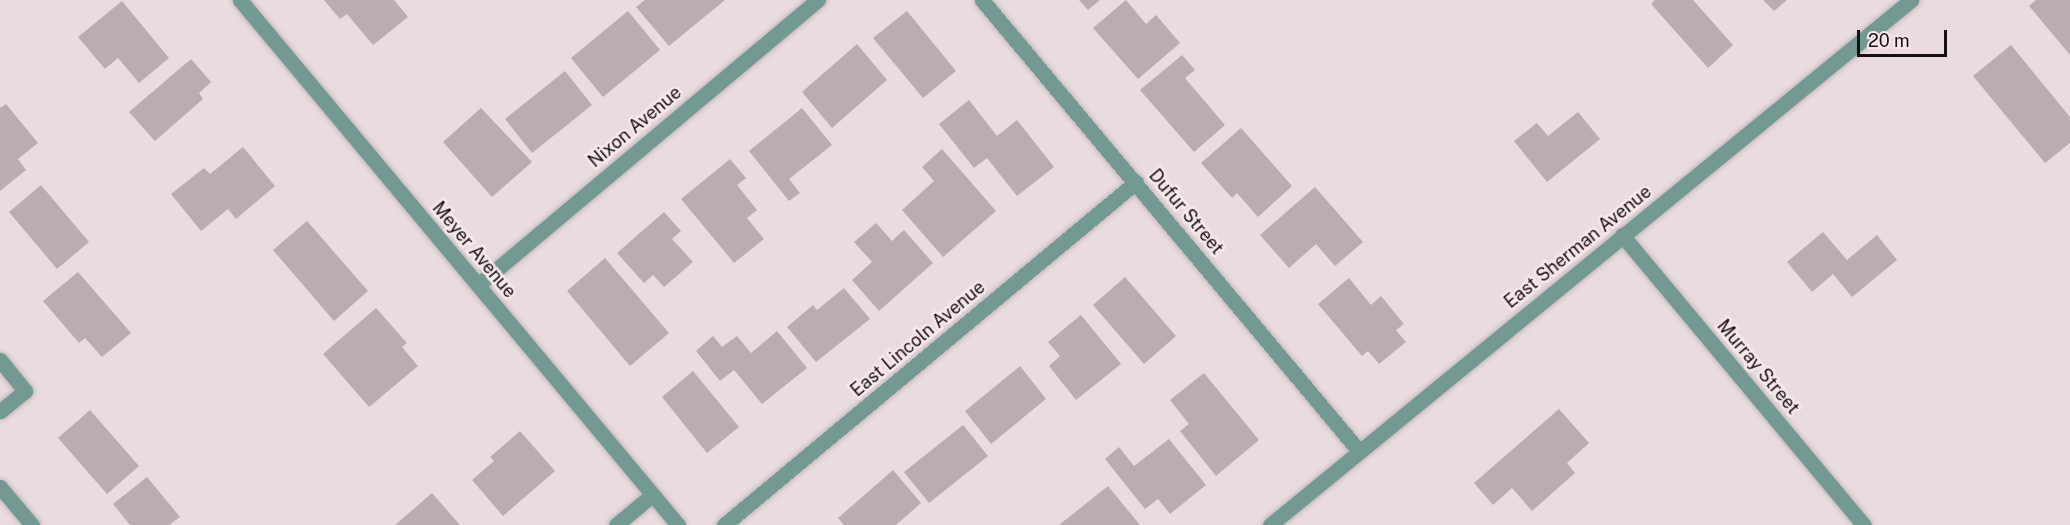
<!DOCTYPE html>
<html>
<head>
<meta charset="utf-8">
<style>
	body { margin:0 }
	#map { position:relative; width:2070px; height:525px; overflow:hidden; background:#e9dbdf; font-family:"Public Sans",sans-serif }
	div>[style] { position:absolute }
	.building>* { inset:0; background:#baacb0 }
	.roads { filter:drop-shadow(0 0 2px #c3b6ba) drop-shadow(0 0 2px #c3b6ba) }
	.minor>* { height:15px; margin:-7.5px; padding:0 7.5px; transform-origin:7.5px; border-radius:7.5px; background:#729a92 }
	span { translate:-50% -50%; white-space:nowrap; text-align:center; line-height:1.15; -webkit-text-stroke:5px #f7e8ec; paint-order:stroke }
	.street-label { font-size:18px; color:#151011 }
	.scale { position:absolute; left:1857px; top:30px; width:90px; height:27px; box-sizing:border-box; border:3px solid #151011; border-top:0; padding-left:8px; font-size:18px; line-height:21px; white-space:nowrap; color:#151011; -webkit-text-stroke:4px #f7e8ec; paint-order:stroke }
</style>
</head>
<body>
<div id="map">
	<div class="building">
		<div style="clip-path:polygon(324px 0,394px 0,408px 17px,373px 45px,347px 14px,340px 19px)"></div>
		<div style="clip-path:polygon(645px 0,725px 0,669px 46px,636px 7px)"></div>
		<div style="clip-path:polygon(1079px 0,1100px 0,1088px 10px)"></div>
		<div style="clip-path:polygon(1126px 0,1146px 24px,1156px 15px,1180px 43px,1138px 79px,1093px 28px)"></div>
		<div style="clip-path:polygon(1655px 0,1693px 0,1733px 45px,1708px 68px,1651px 4px)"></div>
		<div style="clip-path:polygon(1763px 0,1787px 0,1774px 11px)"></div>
		<div style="clip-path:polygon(2036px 0,2070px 0,2070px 55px,2029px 6px)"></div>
		<div style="clip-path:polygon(122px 1px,169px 58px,139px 83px,118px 58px,105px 69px,78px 37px)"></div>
		<div style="clip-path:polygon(628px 11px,660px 50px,603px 97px,571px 58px)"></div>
		<div style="clip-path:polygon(907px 11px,956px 71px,923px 98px,873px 38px)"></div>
		<div style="clip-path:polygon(857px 44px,887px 80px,832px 128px,802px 92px)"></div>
		<div style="clip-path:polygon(2011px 45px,2070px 117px,2070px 143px,2045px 163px,1973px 76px)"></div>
		<div style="clip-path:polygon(1182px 55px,1195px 70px,1185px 78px,1225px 125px,1194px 152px,1140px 90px)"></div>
		<div style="clip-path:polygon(191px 59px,211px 82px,199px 93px,203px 99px,155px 141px,129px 112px)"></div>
		<div style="clip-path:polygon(565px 71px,592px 105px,532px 153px,505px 119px)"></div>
		<div style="clip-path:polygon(969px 100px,997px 136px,1017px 120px,1054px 167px,1017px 196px,987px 158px,974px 168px,939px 124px)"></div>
		<div style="clip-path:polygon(6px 104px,38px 143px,18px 159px,26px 170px,0 191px,0 108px)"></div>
		<div style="clip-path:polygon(481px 108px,532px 162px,492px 197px,443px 142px)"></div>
		<div style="clip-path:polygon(802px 108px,832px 145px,789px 179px,800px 193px,789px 201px,749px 151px)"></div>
		<div style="clip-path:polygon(1578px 112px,1600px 139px,1547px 182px,1514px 141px,1537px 123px,1548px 136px)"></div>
		<div style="clip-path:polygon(1241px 128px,1292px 186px,1258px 217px,1237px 193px,1232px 198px,1201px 163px)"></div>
		<div style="clip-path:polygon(243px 147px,275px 186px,236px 219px,228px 209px,201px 231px,171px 194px,204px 168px,210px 174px)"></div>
		<div style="clip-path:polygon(942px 149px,996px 211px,943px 257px,902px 210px,934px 181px,922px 167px)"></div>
		<div style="clip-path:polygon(730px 159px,746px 178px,737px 185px,757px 210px,747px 218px,764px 239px,734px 263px,681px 199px)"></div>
		<div style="clip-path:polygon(41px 185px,89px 242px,57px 269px,9px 212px)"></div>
		<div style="clip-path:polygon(1315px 187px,1363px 242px,1335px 266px,1316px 244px,1289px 268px,1260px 235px)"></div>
		<div style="clip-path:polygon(664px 212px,681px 231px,672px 239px,693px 262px,664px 287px,653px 275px,644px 283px,617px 253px)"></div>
		<div style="clip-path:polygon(307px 221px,368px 291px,334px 321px,273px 250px)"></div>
		<div style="clip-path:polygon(876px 223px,892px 241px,904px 230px,933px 263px,879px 311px,852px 280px,872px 262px,854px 242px)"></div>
		<div style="clip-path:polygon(1823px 232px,1847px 260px,1877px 235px,1897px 260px,1852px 297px,1833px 274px,1812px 292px,1787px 262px)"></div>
		<div style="clip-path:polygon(605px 258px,669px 333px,630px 366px,567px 291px)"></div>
		<div style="clip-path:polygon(78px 272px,131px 333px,102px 357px,85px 338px,79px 343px,43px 301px)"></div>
		<div style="clip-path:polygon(1125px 277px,1176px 336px,1144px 364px,1093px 305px)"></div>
		<div style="clip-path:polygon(1349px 278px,1371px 305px,1381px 296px,1404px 324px,1396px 330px,1406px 342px,1379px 364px,1368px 351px,1362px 356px,1318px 304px)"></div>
		<div style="clip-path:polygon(844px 288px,870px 319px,816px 362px,787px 327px,813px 305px,817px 310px)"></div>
		<div style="clip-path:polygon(376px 308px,407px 343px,402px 347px,418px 366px,369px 407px,323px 354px)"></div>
		<div style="clip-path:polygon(1081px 315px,1121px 364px,1076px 400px,1049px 366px,1060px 356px,1048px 342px)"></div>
		<div style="clip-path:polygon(777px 331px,807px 368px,762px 404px,734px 370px,720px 381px,696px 351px,713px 336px,722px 347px,737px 336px,751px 353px)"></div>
		<div style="clip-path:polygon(1020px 366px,1046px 399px,991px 444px,965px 411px)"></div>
		<div style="clip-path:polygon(693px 371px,739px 427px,707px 453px,662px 397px)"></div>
		<div style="clip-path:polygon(1204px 373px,1259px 440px,1216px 476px,1180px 431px,1189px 424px,1170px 400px)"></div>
		<div style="clip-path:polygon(1559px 409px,1589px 443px,1567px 463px,1575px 473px,1532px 511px,1512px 488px,1493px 505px,1474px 483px)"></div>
		<div style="clip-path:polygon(90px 410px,139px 466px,107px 494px,58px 438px)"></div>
		<div style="clip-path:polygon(963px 425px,988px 456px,929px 503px,904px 472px)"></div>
		<div style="clip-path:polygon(520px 431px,555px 471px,503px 516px,472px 480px,494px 461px,490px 457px)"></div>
		<div style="clip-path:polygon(1169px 439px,1206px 485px,1170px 514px,1158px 499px,1145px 509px,1105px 459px,1119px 447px,1134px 466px)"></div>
		<div style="clip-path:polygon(893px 470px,921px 503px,896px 525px,844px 525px,838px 518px)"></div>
		<div style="clip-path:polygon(147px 477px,180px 517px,169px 525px,130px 525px,113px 504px)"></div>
		<div style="clip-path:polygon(1108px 486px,1140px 525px,1059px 525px)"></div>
		<div style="clip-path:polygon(432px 493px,460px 525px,395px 525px)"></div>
	</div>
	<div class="roads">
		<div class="minor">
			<div style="left:240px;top:0;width:684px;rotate:50.16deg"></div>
			<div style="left:982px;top:0;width:588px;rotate:50.11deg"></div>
			<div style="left:1622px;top:235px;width:378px;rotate:50.2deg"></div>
			<div style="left:478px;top:285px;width:444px;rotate:-40deg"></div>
			<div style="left:0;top:360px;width:40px;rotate:51deg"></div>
			<div style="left:25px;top:391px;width:32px;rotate:141deg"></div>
			<div style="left:0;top:487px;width:50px;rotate:49.9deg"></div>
			<div style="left:616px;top:525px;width:47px;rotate:-39.8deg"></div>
			<div style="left:724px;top:525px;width:536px;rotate:-39.78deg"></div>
			<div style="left:1270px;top:525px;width:829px;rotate:-39.32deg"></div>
		</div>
	</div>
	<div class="street-label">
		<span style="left:635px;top:127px;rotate:-40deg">Nixon Avenue</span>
		<span style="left:1186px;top:212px;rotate:50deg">Dufur Street</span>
		<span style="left:1578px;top:247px;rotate:-39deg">East Sherman Avenue</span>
		<span style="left:474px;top:250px;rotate:50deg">Meyer Avenue</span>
		<span style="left:918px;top:339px;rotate:-40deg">East Lincoln Avenue</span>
		<span style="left:1758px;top:367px;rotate:50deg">Murray Street</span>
	</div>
	<div class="scale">20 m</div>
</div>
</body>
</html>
